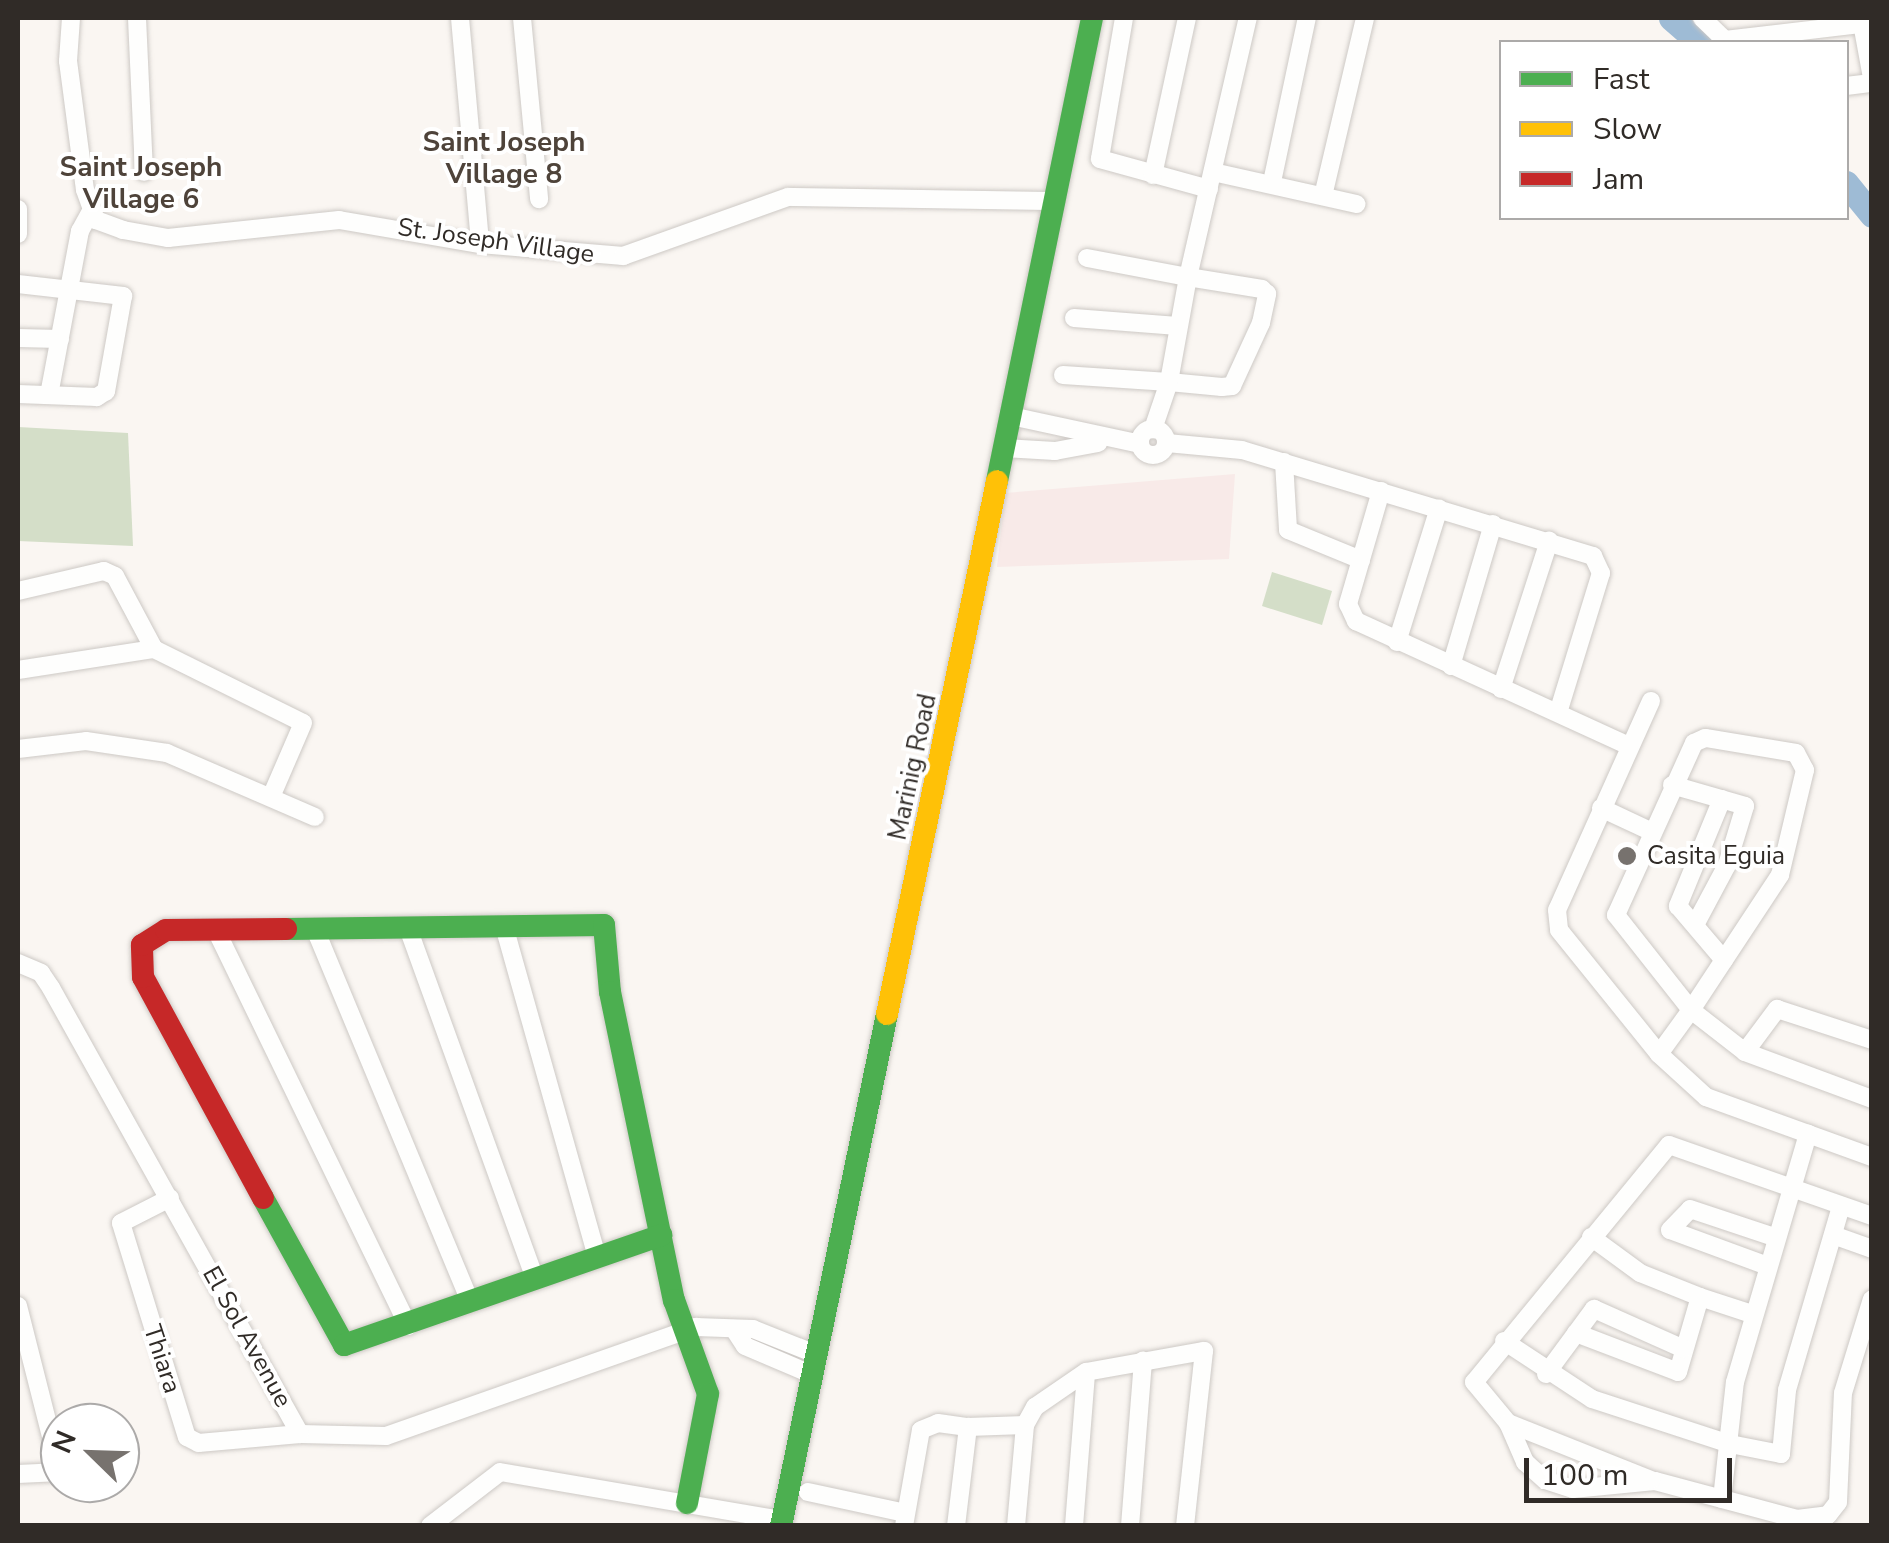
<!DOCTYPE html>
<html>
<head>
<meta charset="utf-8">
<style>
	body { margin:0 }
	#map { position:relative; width:1889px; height:1543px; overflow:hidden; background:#faf6f2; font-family:"Nunito Sans",sans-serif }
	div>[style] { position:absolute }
	.industrial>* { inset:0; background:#f8eae8 }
	.green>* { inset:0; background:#d4dec8 }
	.river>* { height:25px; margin:-12.5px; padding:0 12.5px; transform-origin:12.5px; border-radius:12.5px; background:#9ebbd5 }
	.roads { filter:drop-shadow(0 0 2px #cdc9c5) drop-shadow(0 0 2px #cdc9c5) }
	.street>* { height:18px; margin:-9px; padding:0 9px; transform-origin:9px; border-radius:9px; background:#fefefd }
	.street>.ring { margin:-9px; padding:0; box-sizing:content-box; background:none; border:18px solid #fefefd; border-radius:50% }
	.fast>* { height:22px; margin:-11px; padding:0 11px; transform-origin:11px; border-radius:11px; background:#4caf50 }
	.slow>* { height:22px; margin:-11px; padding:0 11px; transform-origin:11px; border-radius:11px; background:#ffc107 }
	.jam>* { height:22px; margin:-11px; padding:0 11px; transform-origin:11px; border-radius:11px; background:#c62828 }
	.dots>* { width:28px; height:28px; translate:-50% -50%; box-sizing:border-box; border:5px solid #fff; border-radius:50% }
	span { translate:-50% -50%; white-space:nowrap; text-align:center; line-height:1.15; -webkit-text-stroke:8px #fff; paint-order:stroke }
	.street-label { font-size:25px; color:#302b27 }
	.poi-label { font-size:25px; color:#302b27 }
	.left { translate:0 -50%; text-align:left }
	.neighbourhood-label { font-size:28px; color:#4e433a; font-weight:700 }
	.frame { position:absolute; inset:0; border:20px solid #302b27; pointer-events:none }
	.legend { position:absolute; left:1499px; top:40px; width:350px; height:180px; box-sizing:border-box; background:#fff; border:2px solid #acaaa9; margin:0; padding:12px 18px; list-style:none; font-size:30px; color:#302b27 }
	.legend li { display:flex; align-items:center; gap:20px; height:50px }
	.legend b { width:50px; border:2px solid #acaaa9 }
	.north { position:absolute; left:40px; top:1403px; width:100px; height:100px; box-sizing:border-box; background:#fff; border:2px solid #acaaa9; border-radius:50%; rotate:293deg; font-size:28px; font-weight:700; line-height:40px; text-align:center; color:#302b27 }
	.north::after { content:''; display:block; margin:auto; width:35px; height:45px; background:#77726e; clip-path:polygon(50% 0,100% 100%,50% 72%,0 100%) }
	.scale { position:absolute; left:1524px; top:1458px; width:208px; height:45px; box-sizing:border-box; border:5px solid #302b27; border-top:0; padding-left:12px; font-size:30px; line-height:35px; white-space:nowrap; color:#302b27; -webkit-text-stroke:8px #fff; paint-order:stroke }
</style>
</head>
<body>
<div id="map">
	<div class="industrial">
		<div style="clip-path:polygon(1235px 474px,1229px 559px,997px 567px,1005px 493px)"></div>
	</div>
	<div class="green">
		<div style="clip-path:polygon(18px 427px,128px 433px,133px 546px,18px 541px)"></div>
		<div style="clip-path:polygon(1272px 572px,1332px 591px,1322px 625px,1262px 606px)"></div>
	</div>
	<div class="river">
		<div style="left:1671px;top:18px;width:37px;rotate:41deg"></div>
		<div style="left:1846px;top:183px;width:41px;rotate:50.9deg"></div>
	</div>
	<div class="roads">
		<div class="street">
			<div style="left:71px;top:18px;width:43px;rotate:94deg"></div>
			<div style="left:68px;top:61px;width:130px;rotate:82.5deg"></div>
			<div style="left:85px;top:190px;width:32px;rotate:70deg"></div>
			<div style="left:96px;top:220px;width:29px;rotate:20deg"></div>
			<div style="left:123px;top:230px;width:46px;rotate:10.1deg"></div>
			<div style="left:168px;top:238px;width:172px;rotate:-6deg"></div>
			<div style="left:339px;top:220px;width:143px;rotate:9.7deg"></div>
			<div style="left:480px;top:244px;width:144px;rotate:4.8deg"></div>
			<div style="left:623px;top:256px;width:175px;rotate:-19.7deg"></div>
			<div style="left:788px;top:197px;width:267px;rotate:0.9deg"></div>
			<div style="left:137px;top:18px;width:154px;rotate:87.4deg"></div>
			<div style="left:460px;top:18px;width:227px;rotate:84.9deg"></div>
			<div style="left:522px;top:18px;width:182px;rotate:84.6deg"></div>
			<div style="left:1124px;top:18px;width:143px;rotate:99.7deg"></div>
			<div style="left:1100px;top:159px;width:113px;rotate:15.4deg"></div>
			<div style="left:1702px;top:18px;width:35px;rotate:44deg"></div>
			<div style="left:1861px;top:18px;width:61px;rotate:79.6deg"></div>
			<div style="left:1725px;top:40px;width:138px;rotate:-6.7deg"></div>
			<div style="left:1846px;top:86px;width:26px;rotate:-7deg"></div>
			<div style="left:1213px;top:172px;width:147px;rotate:12.6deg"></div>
			<div style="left:1153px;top:175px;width:161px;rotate:-77.8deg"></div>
			<div style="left:1272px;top:182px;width:168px;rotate:-78deg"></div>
			<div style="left:1323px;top:196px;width:183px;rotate:-76.7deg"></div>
			<div style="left:18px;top:209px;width:25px;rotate:90deg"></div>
			<div style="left:1087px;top:258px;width:103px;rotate:10.7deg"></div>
			<div style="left:1188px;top:277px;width:266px;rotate:-77deg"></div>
			<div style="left:18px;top:284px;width:106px;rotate:6.5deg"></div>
			<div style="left:123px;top:296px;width:97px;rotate:100.1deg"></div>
			<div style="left:106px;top:391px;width:11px;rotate:146deg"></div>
			<div style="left:97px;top:397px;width:79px;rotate:-177.8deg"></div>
			<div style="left:1074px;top:318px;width:104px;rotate:4.4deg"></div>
			<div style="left:18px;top:338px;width:42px;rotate:1.4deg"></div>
			<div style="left:1063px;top:375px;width:106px;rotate:3.8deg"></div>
			<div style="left:1169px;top:382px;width:53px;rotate:5.4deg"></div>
			<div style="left:1222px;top:387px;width:10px;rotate:-6deg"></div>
			<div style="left:1232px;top:386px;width:69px;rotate:-65.3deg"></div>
			<div style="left:1261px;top:323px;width:30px;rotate:-78deg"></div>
			<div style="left:1267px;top:294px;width:7px;rotate:-135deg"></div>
			<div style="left:1262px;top:289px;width:75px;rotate:-170.8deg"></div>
			<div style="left:1188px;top:277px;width:107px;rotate:100.3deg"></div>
			<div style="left:1169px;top:382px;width:50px;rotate:108.8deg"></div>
			<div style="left:49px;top:395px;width:167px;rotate:-79.3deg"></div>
			<div style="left:80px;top:231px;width:21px;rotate:-61deg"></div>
			<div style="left:1011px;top:416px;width:132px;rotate:12.2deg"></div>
			<div class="ring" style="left:1140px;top:429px;width:8px;height:8px"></div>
			<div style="left:1167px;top:443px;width:75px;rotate:5.3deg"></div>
			<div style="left:1242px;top:450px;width:367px;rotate:16.8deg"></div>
			<div style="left:1593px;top:556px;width:19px;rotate:65deg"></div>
			<div style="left:1601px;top:573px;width:146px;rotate:107.1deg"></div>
			<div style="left:1004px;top:448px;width:51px;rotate:3.4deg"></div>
			<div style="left:1055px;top:451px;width:44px;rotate:-10.5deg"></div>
			<div style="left:1284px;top:462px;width:68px;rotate:86.6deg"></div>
			<div style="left:1288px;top:530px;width:79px;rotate:22.3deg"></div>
			<div style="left:1381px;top:491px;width:118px;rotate:106.3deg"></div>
			<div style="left:1348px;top:604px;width:19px;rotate:65deg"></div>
			<div style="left:1356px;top:621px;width:300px;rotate:24.6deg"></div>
			<div style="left:18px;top:591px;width:88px;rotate:-13.1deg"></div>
			<div style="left:104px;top:571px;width:12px;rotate:24deg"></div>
			<div style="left:115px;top:576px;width:83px;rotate:61.9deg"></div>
			<div style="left:154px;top:649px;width:166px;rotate:26.4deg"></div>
			<div style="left:303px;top:723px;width:81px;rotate:113.4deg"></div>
			<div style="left:1397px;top:642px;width:140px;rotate:-72.6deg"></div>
			<div style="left:1451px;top:666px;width:148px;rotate:-73.5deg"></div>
			<div style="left:18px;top:670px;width:138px;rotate:-8.8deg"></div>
			<div style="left:1501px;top:689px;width:156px;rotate:-72deg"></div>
			<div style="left:1651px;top:701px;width:229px;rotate:114.2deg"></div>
			<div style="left:1557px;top:910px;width:20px;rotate:84deg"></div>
			<div style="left:1559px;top:930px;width:159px;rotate:51.1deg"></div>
			<div style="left:1659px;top:1054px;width:64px;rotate:42.5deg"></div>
			<div style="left:1706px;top:1097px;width:177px;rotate:19.9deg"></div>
			<div style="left:18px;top:749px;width:68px;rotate:-6.7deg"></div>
			<div style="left:86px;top:741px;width:82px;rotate:8.4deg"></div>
			<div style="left:167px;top:753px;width:161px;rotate:23.4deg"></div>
			<div style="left:1672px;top:785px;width:76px;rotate:16deg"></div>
			<div style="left:1745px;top:806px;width:62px;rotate:107deg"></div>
			<div style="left:1727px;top:865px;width:66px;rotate:118.1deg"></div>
			<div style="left:1722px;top:799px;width:116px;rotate:112.4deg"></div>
			<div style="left:1678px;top:906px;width:71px;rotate:49.6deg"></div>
			<div style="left:1601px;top:808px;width:54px;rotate:25.1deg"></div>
			<div style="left:504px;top:926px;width:343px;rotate:74.3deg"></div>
			<div style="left:408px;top:928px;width:373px;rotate:70.1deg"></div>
			<div style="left:315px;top:929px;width:405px;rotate:67.4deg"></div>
			<div style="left:217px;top:932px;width:438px;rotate:64.1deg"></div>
			<div style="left:18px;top:963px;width:25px;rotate:23deg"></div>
			<div style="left:41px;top:973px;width:18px;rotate:56deg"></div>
			<div style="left:51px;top:988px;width:511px;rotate:60.83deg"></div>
			<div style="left:300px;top:1434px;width:86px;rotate:1.3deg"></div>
			<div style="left:386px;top:1436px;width:329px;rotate:-19.4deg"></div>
			<div style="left:696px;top:1327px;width:57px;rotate:2deg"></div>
			<div style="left:753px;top:1329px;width:70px;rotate:21.8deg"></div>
			<div style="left:1745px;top:1052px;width:54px;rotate:-53.3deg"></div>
			<div style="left:1777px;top:1009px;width:100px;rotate:18.1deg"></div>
			<div style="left:1659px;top:1054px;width:54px;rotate:-54deg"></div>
			<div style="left:1691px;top:1010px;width:162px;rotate:-56.6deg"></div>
			<div style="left:1780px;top:875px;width:108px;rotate:-76.6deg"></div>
			<div style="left:1805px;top:770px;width:19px;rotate:-118deg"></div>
			<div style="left:1796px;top:753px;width:92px;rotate:-170.6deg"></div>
			<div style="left:1705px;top:738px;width:12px;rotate:156deg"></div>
			<div style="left:1694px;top:743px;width:189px;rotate:114.4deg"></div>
			<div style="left:1616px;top:915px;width:121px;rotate:51.7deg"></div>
			<div style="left:1691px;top:1010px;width:68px;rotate:37.9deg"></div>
			<div style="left:1745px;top:1052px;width:135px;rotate:20.3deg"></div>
			<div style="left:170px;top:1198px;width:55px;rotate:153deg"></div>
			<div style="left:121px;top:1223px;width:224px;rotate:72.9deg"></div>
			<div style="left:187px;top:1437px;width:13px;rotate:27deg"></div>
			<div style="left:199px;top:1443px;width:101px;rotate:-5.1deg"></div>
			<div style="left:1872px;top:1216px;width:215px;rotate:-160.7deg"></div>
			<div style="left:1669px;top:1145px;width:307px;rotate:129.4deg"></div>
			<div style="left:1474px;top:1382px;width:53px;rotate:50.3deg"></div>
			<div style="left:1508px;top:1423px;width:43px;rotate:66.4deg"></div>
			<div style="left:1525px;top:1462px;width:27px;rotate:42deg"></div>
			<div style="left:1545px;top:1480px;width:29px;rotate:18deg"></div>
			<div style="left:1573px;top:1489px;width:82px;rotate:-5.6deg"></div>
			<div style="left:1655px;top:1481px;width:147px;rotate:15deg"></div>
			<div style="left:1797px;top:1519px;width:31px;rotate:-7deg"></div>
			<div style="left:1828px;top:1515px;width:16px;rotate:-52deg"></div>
			<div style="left:1838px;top:1502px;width:109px;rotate:-87.4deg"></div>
			<div style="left:1843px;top:1393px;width:98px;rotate:-72.9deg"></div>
			<div style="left:1833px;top:1235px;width:41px;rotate:19.7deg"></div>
			<div style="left:1591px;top:1237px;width:61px;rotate:36.3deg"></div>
			<div style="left:1640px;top:1273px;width:65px;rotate:21.8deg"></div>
			<div style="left:1765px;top:1265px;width:101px;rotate:-159.8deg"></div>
			<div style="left:1670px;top:1230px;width:29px;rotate:-46deg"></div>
			<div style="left:1690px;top:1209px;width:89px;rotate:18.4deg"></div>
			<div style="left:18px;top:1306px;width:171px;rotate:75.8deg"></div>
			<div style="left:60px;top:1472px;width:42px;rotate:177.3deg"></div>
			<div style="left:734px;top:1329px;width:20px;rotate:57deg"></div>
			<div style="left:745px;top:1346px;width:74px;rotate:23.1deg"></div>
			<div style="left:1576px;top:1333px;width:109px;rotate:20.9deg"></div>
			<div style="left:1678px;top:1372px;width:78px;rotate:-73.7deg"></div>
			<div style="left:1700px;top:1297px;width:55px;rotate:18.1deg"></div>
			<div style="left:1504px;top:1341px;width:105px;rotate:33.4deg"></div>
			<div style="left:1592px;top:1399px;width:145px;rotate:18.1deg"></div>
			<div style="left:1730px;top:1444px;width:52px;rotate:11.1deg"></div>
			<div style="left:1781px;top:1454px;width:64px;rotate:-84.6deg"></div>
			<div style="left:1787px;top:1390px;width:192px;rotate:-73.6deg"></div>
			<div style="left:1546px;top:1374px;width:81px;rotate:-53.6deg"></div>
			<div style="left:1594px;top:1309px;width:98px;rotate:24deg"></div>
			<div style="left:1508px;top:1423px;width:154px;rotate:21.7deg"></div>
			<div style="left:808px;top:1492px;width:99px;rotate:12.2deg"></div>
			<div style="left:1722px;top:1499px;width:118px;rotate:-83.7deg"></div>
			<div style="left:1735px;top:1382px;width:259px;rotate:-73.6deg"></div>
			<div style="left:430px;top:1526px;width:88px;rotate:-37.6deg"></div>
			<div style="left:500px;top:1472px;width:286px;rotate:9.7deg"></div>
			<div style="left:904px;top:1526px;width:97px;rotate:-80deg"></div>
			<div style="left:921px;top:1430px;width:18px;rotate:-22deg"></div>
			<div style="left:938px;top:1423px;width:30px;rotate:8deg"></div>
			<div style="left:956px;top:1526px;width:100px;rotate:-83.1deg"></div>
			<div style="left:968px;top:1427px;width:57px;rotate:-2deg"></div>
			<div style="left:1016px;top:1526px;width:101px;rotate:-84.9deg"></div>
			<div style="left:1025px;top:1425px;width:21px;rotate:-61deg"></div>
			<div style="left:1035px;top:1407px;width:62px;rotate:-34.5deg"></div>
			<div style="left:1086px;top:1372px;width:120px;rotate:-10.1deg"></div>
			<div style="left:1204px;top:1351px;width:176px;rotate:96.2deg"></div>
			<div style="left:1074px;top:1526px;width:154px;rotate:-85.5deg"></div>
			<div style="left:1130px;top:1526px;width:166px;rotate:-85.5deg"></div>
		</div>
		<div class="fast">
			<div style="left:997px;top:481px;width:473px;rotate:-78.4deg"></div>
			<div style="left:286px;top:929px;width:318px;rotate:-0.7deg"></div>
			<div style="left:604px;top:925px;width:67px;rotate:84.9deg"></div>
			<div style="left:610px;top:992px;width:315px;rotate:78.3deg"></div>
			<div style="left:674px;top:1300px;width:100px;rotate:70.1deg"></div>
			<div style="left:708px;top:1394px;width:111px;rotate:100.9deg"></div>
			<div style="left:263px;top:1198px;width:168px;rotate:61.1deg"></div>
			<div style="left:344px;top:1345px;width:336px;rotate:-19.1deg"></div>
			<div style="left:781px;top:1526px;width:523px;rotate:-78.3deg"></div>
		</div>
		<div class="slow">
			<div style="left:887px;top:1014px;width:544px;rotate:-78.34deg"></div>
		</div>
		<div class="jam">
			<div style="left:263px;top:1198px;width:251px;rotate:-118.5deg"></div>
			<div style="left:143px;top:977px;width:32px;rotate:-92deg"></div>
			<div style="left:142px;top:945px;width:28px;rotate:-32deg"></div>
			<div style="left:166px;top:930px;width:120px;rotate:-0.5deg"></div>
		</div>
	</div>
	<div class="dots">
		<div style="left:1627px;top:856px;background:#77726e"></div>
	</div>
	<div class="street-label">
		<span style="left:496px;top:241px;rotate:8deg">St. Joseph Village</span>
		<span style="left:913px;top:767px;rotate:-78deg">Marinig Road</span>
		<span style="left:247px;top:1337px;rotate:61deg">El Sol Avenue</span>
		<span style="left:162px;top:1359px;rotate:72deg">Thiara</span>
	</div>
	<div class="poi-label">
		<span class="left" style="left:1647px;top:856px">Casita Eguia</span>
	</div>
	<div class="neighbourhood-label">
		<span style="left:504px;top:158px">Saint Joseph<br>Village 8</span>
		<span style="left:141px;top:183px">Saint Joseph<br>Village 6</span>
	</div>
	<div class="frame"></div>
	<ul class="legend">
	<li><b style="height:12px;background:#4caf50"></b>Fast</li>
	<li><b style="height:12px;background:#ffc107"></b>Slow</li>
	<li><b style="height:12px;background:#c62828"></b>Jam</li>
	</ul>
	<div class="north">N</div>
	<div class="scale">100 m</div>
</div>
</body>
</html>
